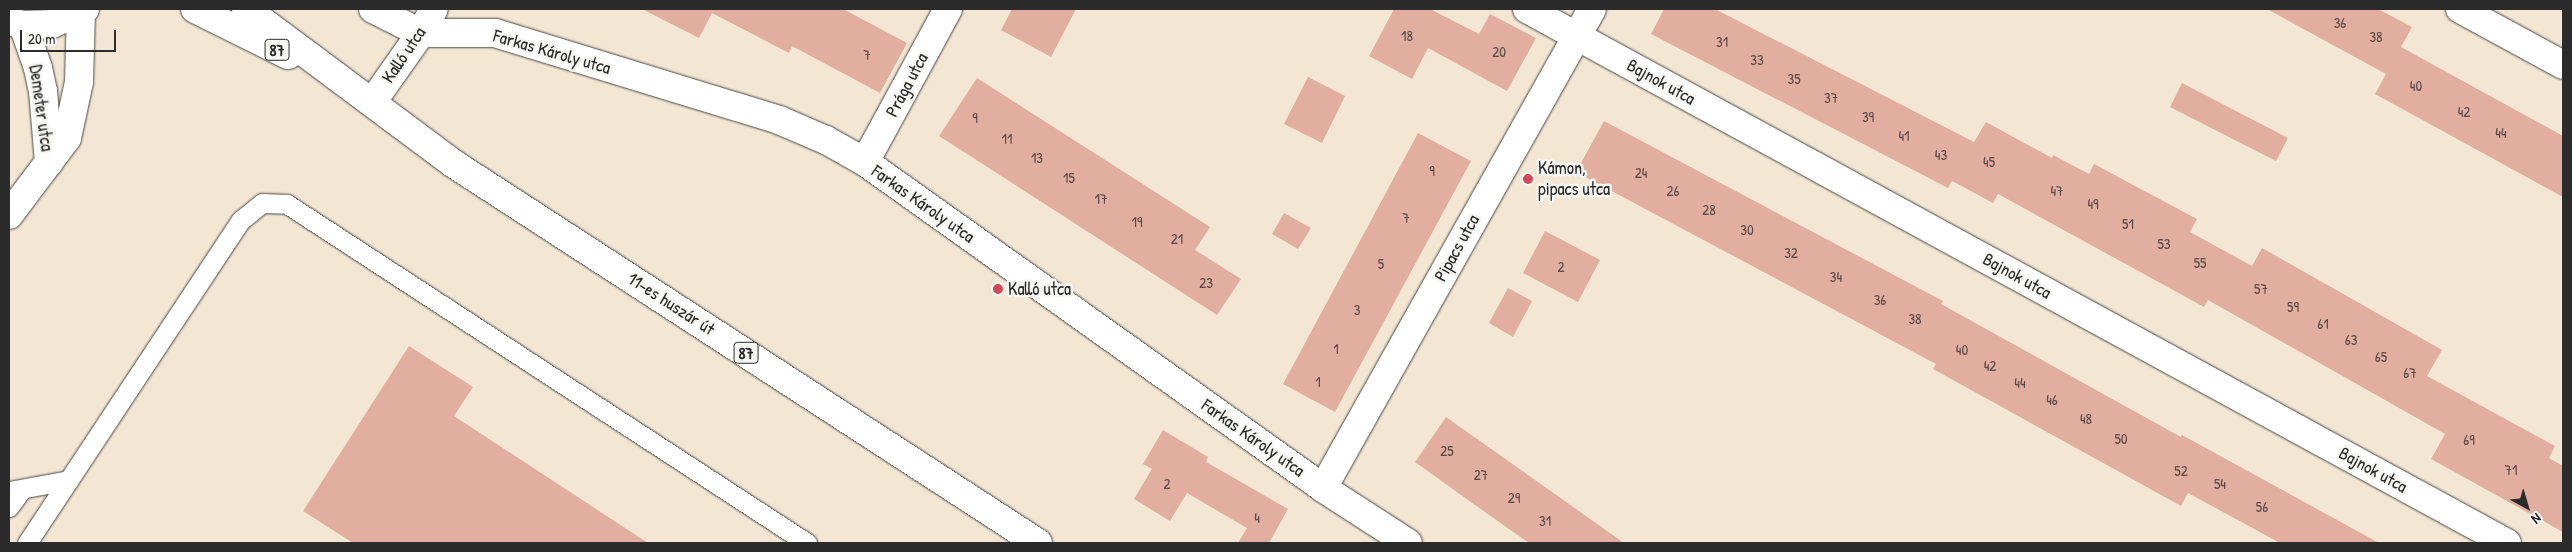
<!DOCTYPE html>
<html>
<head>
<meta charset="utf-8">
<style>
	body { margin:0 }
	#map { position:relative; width:2572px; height:552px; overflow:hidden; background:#f3e7d4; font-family:"Patrick Hand",sans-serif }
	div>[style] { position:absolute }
	.building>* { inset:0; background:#e2ae9f }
	.roads { filter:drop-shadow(0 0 1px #494744) drop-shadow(0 0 1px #494744) }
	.lane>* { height:19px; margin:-9.5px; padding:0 9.5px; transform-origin:9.5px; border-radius:9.5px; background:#fff }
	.street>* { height:28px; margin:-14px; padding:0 14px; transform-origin:14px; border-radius:14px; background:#fff }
	.primary>* { height:28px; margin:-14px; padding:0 14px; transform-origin:14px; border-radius:14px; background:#fff }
	.dots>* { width:14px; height:14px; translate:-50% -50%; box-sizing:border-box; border:2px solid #f6f6f2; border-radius:50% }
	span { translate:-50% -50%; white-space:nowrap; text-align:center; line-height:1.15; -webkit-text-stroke:5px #f6f6f2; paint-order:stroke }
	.number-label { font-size:15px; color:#594c48 }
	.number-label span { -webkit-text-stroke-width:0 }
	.shield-label span { padding:1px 4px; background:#f6f6f2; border:1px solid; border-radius:4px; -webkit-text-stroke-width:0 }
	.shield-label { font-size:16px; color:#2b2b2b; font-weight:700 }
	.street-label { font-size:18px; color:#2b2b2b }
	.poi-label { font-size:18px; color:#2b2b2b }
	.left { translate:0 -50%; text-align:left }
	.frame { position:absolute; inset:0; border:10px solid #2b2b2b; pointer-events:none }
	.north { position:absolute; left:2502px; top:482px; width:50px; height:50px; -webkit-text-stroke:4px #f6f6f2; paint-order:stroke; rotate:141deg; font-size:14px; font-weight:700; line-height:20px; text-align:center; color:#2b2b2b }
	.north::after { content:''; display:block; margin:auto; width:18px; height:22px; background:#2b2b2b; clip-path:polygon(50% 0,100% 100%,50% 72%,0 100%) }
	.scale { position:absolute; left:20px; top:30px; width:96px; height:22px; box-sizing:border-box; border:2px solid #2b2b2b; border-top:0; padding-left:6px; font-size:15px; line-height:18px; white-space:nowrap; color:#2b2b2b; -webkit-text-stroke:4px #f6f6f2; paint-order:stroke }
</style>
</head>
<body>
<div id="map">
	<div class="building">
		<div style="clip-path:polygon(642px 9px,843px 9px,907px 43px,880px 93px,792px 46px,789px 53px,712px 13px,699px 38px)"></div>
		<div style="clip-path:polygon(1012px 9px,1076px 9px,1051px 57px,1001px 30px)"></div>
		<div style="clip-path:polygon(1394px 9px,1430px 9px,1479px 34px,1490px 14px,1536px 38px,1507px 91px,1428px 48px,1412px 79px,1369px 56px)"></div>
		<div style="clip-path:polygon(1664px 9px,1715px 9px,1974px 142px,1986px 122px,2052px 158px,2053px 155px,2089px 174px,2094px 164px,2197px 219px,2190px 232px,2252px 266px,2262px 248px,2442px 350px,2427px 376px,2555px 446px,2549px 458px,2563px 466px,2563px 532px,2431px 459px,2445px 434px,2208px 300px,2204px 307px,1998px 194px,1993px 203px,1952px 181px,1948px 188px,1651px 34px)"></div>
		<div style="clip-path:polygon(2267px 9px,2378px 9px,2412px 27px,2401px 47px,2563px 136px,2563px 197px,2375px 94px,2386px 74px)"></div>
		<div style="clip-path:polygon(1308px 77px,1345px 96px,1322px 143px,1284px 124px)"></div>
		<div style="clip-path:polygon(977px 78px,1210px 227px,1195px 250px,1241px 279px,1217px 315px,939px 136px)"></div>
		<div style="clip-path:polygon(2182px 83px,2288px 138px,2276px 161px,2170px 107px)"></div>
		<div style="clip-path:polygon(1604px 121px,1943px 301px,1941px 304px,2181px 437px,2182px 435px,2379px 543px,2280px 543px,2188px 493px,2181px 506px,1933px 369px,1936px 364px,1576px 172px)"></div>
		<div style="clip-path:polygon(1418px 133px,1471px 161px,1335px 412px,1283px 384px)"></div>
		<div style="clip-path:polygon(1284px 213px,1311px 228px,1298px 249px,1272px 234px)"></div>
		<div style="clip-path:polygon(1545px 231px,1600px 260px,1578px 302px,1523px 273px)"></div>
		<div style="clip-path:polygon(1508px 288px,1532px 301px,1513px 337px,1489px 323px)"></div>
		<div style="clip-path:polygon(409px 346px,473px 387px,454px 416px,648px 543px,353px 543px,303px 511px)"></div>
		<div style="clip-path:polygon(1446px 417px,1545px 487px,1624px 543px,1529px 543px,1482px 510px,1415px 462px)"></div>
		<div style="clip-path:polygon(1163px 430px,1208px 457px,1206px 462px,1288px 509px,1269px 543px,1238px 543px,1247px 528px,1187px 493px,1170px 521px,1134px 499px,1152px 469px,1143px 464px)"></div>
	</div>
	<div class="roads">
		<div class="lane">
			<div style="left:9px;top:491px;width:61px;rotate:-10.4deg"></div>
			<div style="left:9px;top:507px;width:22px;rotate:-54deg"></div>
			<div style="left:27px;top:543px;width:387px;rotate:-56.5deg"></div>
			<div style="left:241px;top:220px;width:27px;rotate:-39deg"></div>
			<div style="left:262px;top:203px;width:25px;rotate:2deg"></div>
			<div style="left:287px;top:204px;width:621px;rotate:33.1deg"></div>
		</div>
		<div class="street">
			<div style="left:373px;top:9px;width:54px;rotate:26.6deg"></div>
			<div style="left:421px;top:33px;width:74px"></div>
			<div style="left:495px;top:33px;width:297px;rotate:17deg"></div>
			<div style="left:779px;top:120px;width:51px;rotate:23.1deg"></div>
			<div style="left:826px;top:140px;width:45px;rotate:29.4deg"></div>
			<div style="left:865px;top:162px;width:562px;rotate:35.44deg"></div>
			<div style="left:1323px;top:488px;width:101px;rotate:32.9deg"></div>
			<div style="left:1527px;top:9px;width:1116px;rotate:28.59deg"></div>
			<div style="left:2460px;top:9px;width:117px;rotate:28.5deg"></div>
			<div style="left:23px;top:25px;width:46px;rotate:70.8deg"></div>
			<div style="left:38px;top:68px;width:24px;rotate:78deg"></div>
			<div style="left:43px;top:91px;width:72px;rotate:85.2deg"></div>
			<div style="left:373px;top:101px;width:83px;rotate:-54.8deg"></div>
			<div style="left:421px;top:33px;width:27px;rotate:-62deg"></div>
			<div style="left:865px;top:162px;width:174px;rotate:-61.5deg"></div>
			<div style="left:9px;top:215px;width:96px;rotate:-53deg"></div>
			<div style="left:67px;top:138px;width:57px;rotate:-77.9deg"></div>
			<div style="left:79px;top:82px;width:71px;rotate:-88.4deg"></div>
			<div style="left:1323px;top:488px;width:549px;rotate:-60.68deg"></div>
		</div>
		<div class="primary">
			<div style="left:195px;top:9px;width:104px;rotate:26.3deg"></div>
			<div style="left:246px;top:9px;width:259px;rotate:36.7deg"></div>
			<div style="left:454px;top:164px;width:696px;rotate:32.98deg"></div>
			<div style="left:9px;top:21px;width:15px;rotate:16deg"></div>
			<div style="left:23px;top:25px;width:29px;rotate:-2deg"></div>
			<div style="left:52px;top:24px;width:36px;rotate:-24deg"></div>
		</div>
	</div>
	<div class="dots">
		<div style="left:1528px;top:179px;background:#d1495b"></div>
		<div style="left:998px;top:289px;background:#d1495b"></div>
	</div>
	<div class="number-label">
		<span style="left:2340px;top:23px">36</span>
		<span style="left:1407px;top:36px">18</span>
		<span style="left:2376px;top:37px">38</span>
		<span style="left:1722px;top:42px">31</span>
		<span style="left:1499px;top:52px">20</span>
		<span style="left:867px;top:55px">7</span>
		<span style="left:1757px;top:60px">33</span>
		<span style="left:1794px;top:79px">35</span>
		<span style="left:2416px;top:86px">40</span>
		<span style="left:1831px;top:98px">37</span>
		<span style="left:2464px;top:112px">42</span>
		<span style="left:1868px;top:117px">39</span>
		<span style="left:975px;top:118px">9</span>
		<span style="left:2501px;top:133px">44</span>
		<span style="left:1904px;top:136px">41</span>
		<span style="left:1007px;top:139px">11</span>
		<span style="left:1941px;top:155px">43</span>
		<span style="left:1037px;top:158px">13</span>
		<span style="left:1989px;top:162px">45</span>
		<span style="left:1432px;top:171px">9</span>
		<span style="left:1641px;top:173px">24</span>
		<span style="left:1069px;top:178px">15</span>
		<span style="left:1673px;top:191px">26</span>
		<span style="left:2057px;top:191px">47</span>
		<span style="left:1101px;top:199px">17</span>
		<span style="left:2093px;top:204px">49</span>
		<span style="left:1709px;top:210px">28</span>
		<span style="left:1406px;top:218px">7</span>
		<span style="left:1137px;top:222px">19</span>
		<span style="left:2128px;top:224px">51</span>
		<span style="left:1747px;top:230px">30</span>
		<span style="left:1177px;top:239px">21</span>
		<span style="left:2164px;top:244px">53</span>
		<span style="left:1791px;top:253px">32</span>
		<span style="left:2200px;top:263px">55</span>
		<span style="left:1381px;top:264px">5</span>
		<span style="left:1561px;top:267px">2</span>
		<span style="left:1836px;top:277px">34</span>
		<span style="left:1206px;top:283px">23</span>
		<span style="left:2261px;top:289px">57</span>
		<span style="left:1880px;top:300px">36</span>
		<span style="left:2293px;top:307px">59</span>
		<span style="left:1357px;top:310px">3</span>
		<span style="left:1915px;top:319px">38</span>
		<span style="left:2323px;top:324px">61</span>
		<span style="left:2351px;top:340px">63</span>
		<span style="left:1336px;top:349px">1</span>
		<span style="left:1962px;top:350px">40</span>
		<span style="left:2381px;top:357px">65</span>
		<span style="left:1990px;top:366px">42</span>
		<span style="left:2410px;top:373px">67</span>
		<span style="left:1318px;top:382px">1</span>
		<span style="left:2020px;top:383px">44</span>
		<span style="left:2052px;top:400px">46</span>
		<span style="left:2086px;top:419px">48</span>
		<span style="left:2121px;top:439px">50</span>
		<span style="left:2469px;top:440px">69</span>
		<span style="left:1447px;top:451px">25</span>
		<span style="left:2511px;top:470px">71</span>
		<span style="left:2181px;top:471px">52</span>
		<span style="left:1481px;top:475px">27</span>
		<span style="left:1167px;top:484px">2</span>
		<span style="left:2220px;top:484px">54</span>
		<span style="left:1514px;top:498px">29</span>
		<span style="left:2262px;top:507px">56</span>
		<span style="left:1257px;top:518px">4</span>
		<span style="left:1545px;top:521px">31</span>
	</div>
	<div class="shield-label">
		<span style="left:277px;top:50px">87</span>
		<span style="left:746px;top:353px">87</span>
	</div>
	<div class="street-label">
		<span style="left:552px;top:52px;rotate:16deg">Farkas Károly utca</span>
		<span style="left:404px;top:55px;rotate:-56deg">Kalló utca</span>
		<span style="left:1661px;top:82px;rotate:29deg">Bajnok utca</span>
		<span style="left:907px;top:85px;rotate:-62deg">Prága utca</span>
		<span style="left:41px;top:108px;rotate:82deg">Demeter utca</span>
		<span style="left:923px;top:204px;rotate:35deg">Farkas Károly utca</span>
		<span style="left:1457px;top:248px;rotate:-61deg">Pipacs utca</span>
		<span style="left:2017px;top:276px;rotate:29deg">Bajnok utca</span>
		<span style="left:671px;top:304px;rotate:33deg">11-es huszár út</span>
		<span style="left:1253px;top:438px;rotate:35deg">Farkas Károly utca</span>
		<span style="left:2373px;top:470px;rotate:29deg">Bajnok utca</span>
	</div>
	<div class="poi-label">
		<span class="left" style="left:1538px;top:179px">Kámon,<br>pipacs utca</span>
		<span class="left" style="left:1008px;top:289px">Kalló utca</span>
	</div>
	<div class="frame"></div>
	<div class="north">N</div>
	<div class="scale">20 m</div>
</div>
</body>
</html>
